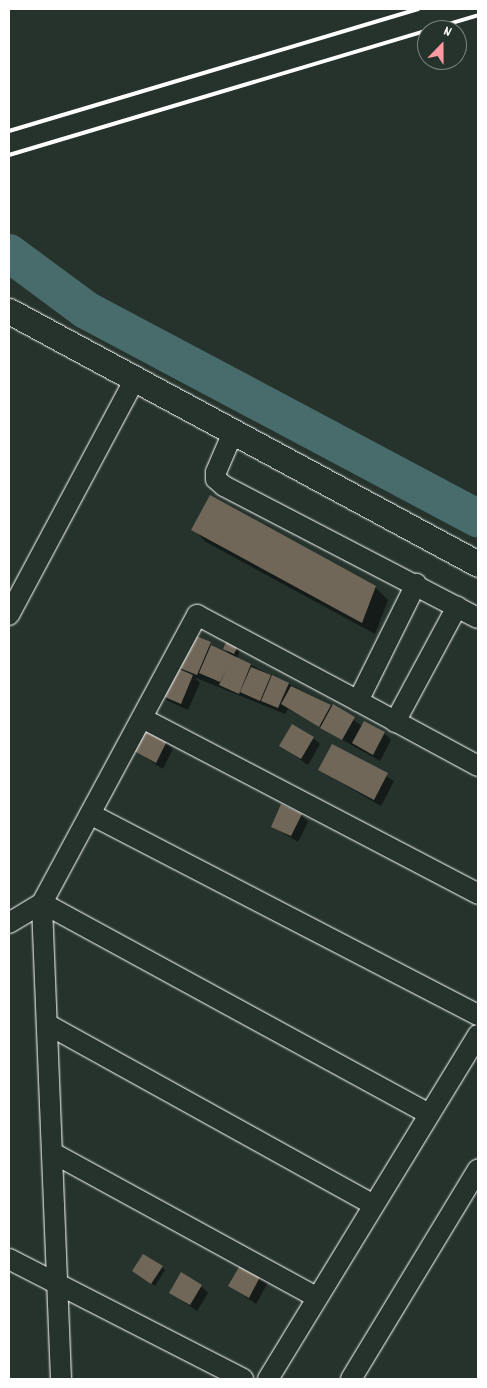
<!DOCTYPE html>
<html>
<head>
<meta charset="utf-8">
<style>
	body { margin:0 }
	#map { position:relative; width:487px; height:1388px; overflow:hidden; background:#26332d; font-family:Dekko,sans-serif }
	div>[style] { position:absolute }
	.shadow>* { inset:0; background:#0007 }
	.river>* { height:38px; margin:-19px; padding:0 19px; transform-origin:19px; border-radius:19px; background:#486c6b }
	.building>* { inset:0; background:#706759 }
	.roads { filter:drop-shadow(0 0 1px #fff) drop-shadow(0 0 1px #fff) }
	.minor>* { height:20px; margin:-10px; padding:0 10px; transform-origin:10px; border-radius:10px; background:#26332d }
	.tertiary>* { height:25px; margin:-12.5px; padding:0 12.5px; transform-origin:12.5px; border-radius:12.5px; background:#26332d }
	.rail>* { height:4px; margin:-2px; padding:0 2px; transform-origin:2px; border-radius:2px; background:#fff }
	span { translate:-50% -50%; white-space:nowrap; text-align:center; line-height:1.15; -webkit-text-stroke:4px #26332d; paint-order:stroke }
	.frame { position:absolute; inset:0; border:10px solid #fff; pointer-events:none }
	.north { position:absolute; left:417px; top:20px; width:50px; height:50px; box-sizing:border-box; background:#26332d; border:1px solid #7d8581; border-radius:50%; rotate:22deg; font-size:14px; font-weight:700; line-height:20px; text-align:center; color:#fff }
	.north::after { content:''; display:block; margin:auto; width:18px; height:22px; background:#ff9aa2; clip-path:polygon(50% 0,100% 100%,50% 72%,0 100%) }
</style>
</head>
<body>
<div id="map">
	<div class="shadow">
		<div style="clip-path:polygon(193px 529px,375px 587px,388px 600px,375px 634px,206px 542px)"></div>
		<div style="clip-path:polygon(191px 635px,230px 655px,225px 649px,243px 643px,237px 658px,333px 706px,362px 726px,384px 733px,391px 740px,380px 761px,288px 709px,285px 714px,194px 677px,200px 683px,188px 710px,168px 701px,162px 694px,184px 672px,178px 666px)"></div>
		<div style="clip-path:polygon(313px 738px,320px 744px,308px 765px,281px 746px)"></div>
		<div style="clip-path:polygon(166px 742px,173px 749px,163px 769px,135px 751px)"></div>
		<div style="clip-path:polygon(333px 745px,394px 781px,381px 806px,319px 770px)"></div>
		<div style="clip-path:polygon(301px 815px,308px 822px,298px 842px,272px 826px)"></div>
		<div style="clip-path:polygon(243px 1264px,269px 1281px,256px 1304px,230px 1286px)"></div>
		<div style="clip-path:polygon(162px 1267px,165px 1270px,155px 1286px,134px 1271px)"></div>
		<div style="clip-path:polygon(201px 1286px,208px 1293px,197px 1311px,171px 1293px)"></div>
	</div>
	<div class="river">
		<div style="left:9px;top:253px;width:96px;rotate:36.5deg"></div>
		<div style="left:86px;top:310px;width:444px;rotate:28deg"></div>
	</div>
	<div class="building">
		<div style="clip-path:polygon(210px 495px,376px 586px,362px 623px,191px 530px)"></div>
		<div style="clip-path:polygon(191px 634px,211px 642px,197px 675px,177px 667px)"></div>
		<div style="clip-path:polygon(230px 634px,241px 639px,234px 654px,223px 649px)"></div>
		<div style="clip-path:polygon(211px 645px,251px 664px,239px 694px,219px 685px,227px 668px,220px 682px,199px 673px)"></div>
		<div style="clip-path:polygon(172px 666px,193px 675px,181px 704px,160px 695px)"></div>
		<div style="clip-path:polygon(251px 667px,271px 675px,260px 701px,240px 692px)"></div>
		<div style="clip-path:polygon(272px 675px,289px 683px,278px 708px,261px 701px)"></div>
		<div style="clip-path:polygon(291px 686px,331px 705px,319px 727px,281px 704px)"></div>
		<div style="clip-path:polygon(333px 704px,355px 717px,342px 740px,320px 728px)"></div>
		<div style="clip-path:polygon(364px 721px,385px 732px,373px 755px,352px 743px)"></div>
		<div style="clip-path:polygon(292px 724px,314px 737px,301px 759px,279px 746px)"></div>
		<div style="clip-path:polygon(145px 730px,167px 741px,156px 763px,134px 751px)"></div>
		<div style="clip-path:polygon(332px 744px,388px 773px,374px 800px,318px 770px)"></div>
		<div style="clip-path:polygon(281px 804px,302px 814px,291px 836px,271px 827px)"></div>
		<div style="clip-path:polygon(143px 1254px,163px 1266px,151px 1284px,132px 1271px)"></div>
		<div style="clip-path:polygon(242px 1262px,262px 1273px,249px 1298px,228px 1286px)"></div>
		<div style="clip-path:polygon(181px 1272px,202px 1285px,190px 1305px,169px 1293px)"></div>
	</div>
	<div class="roads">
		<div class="minor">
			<div style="left:234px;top:430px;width:46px;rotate:113.2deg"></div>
			<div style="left:216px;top:472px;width:7px;rotate:90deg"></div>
			<div style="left:216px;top:479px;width:11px;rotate:41deg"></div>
			<div style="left:224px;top:486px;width:286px;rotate:27.5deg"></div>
			<div style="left:9px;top:615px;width:268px;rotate:-61.9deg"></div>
			<div style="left:358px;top:701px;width:136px;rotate:28.4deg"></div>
			<div style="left:142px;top:718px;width:379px;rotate:27.6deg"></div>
			<div style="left:395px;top:722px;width:131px;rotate:-61.7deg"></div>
			<div style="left:90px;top:814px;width:437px;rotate:27.4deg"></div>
			<div style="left:9px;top:923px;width:39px;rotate:-31deg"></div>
			<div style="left:42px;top:903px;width:441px;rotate:28.6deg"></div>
			<div style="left:47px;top:1024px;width:372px;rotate:29deg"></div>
			<div style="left:53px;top:1153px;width:300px;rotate:28.7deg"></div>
			<div style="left:9px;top:1259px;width:263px;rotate:27.1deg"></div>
			<div style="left:61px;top:1379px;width:476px;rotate:-92.3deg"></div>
			<div style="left:42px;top:903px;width:327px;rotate:-61.7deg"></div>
			<div style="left:197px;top:615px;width:183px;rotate:28.1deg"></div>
			<div style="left:358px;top:701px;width:131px;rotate:-63.6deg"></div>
			<div style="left:268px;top:1379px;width:403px;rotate:-58.6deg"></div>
			<div style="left:351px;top:1379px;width:245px;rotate:-58.8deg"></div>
		</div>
		<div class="tertiary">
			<div style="left:9px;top:311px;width:533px;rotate:28.34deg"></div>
		</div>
	</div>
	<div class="rail">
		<div style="left:9px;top:131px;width:427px;rotate:-16.6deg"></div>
		<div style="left:9px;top:155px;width:489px;rotate:-16.6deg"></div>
	</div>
	<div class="frame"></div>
	<div class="north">N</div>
</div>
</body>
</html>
